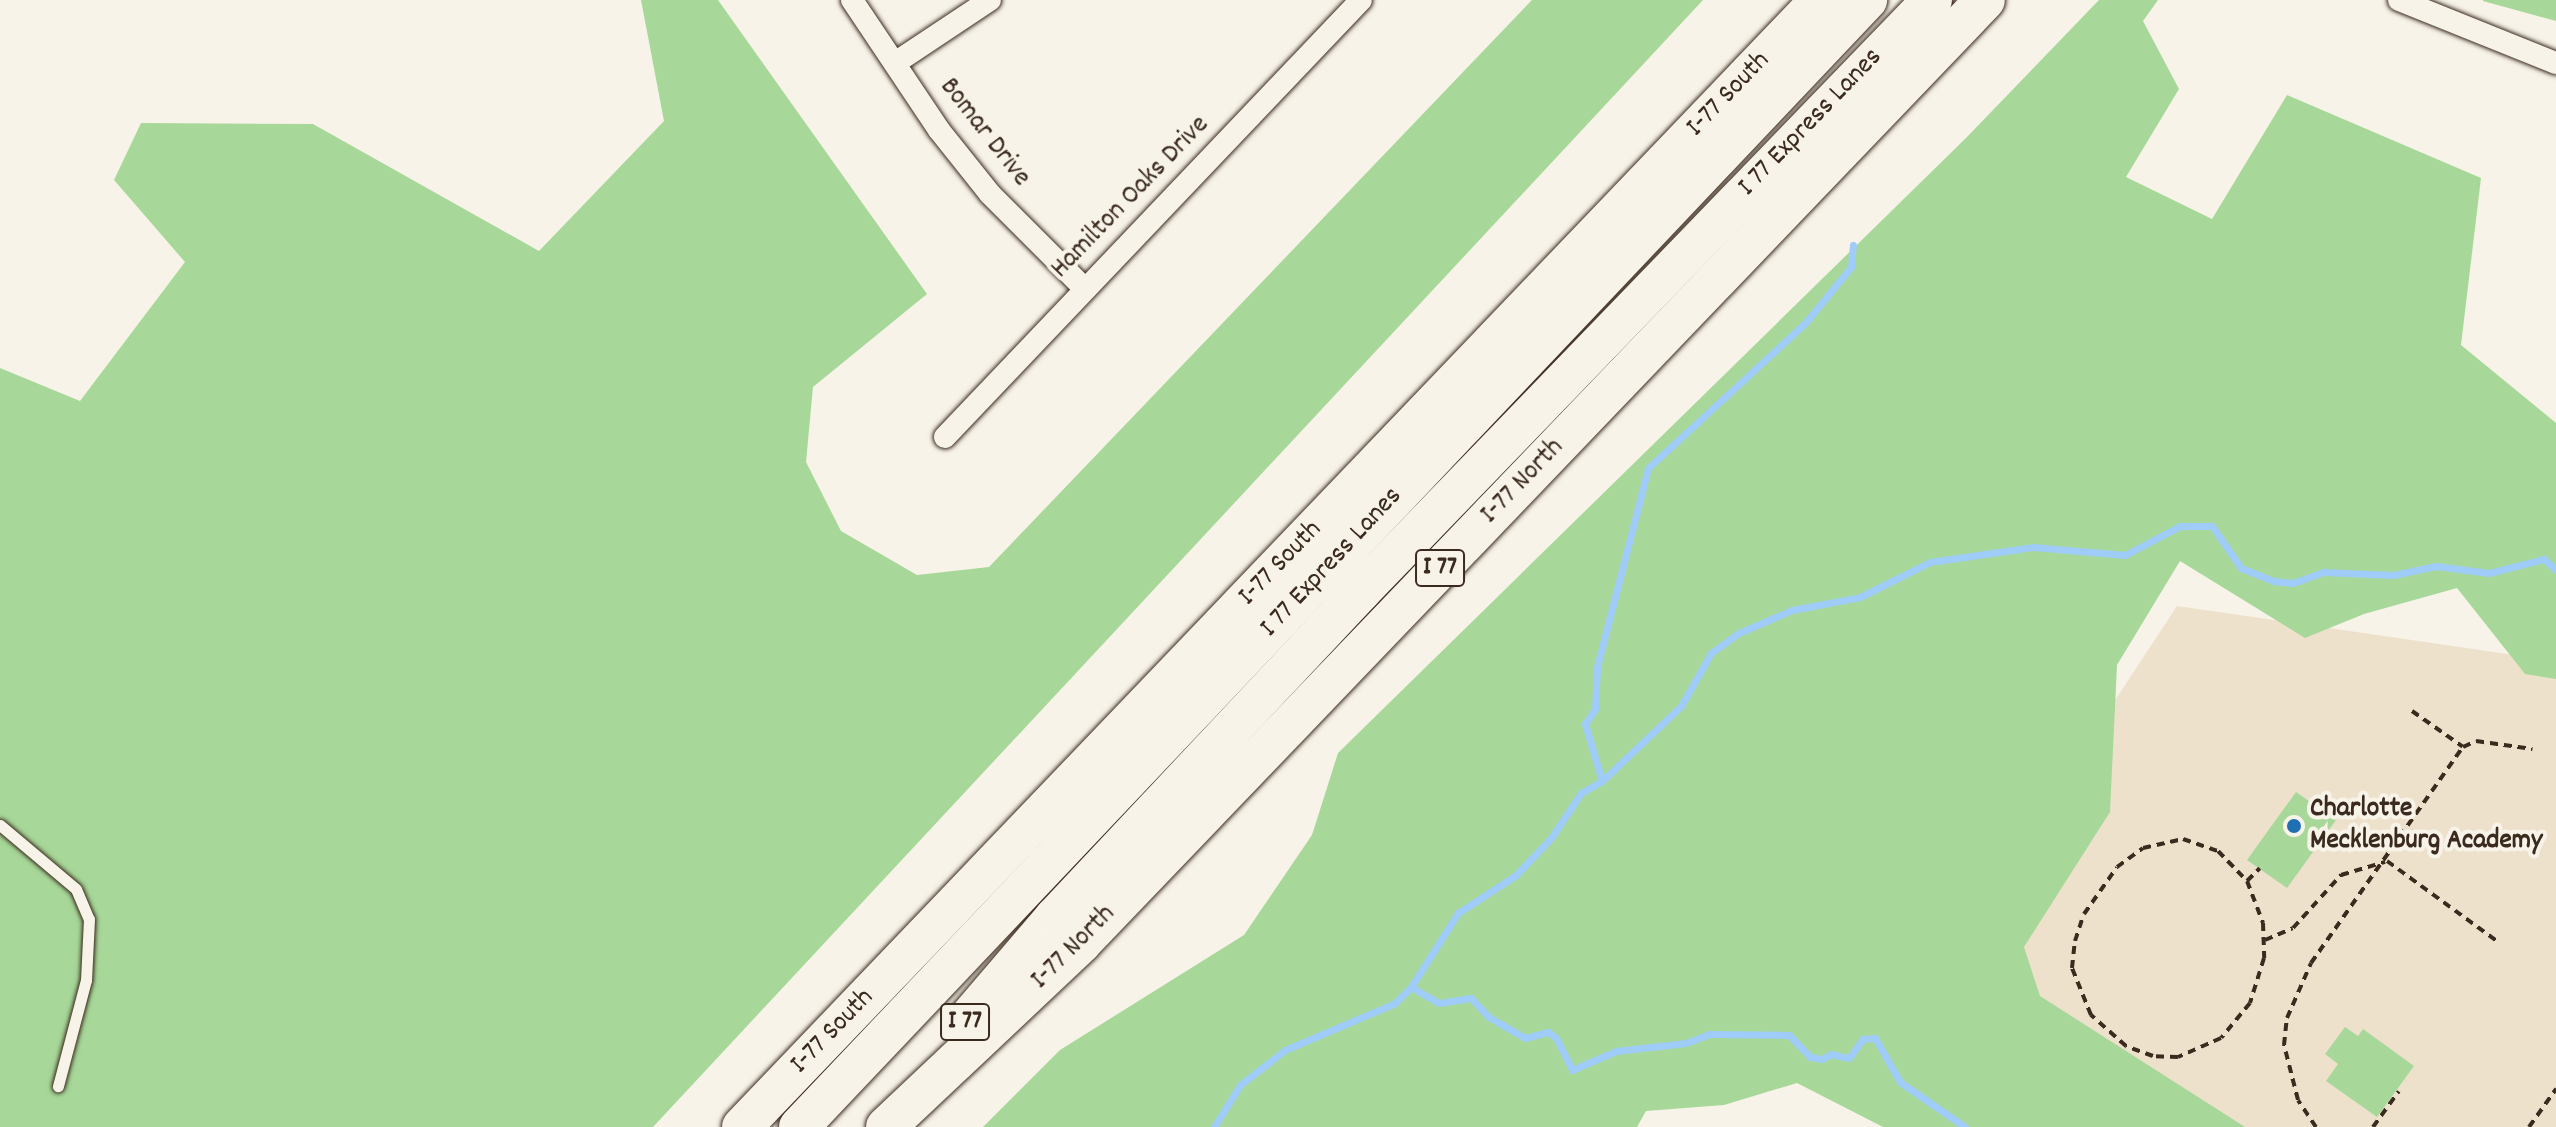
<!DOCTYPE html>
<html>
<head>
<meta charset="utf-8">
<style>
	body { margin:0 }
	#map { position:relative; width:2556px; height:1127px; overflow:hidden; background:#f7f3e8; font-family:Dekko,sans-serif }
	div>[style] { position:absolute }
	.built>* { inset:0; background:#ede1cc }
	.green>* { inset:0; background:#a7d899 }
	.stream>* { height:7px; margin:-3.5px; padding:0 3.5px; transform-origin:3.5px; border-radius:3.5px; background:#9fccf9 }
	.path>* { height:4px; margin-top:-2px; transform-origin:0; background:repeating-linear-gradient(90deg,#3b2a1e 0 8px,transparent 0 14px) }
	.roads { filter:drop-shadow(0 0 2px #3b2a1e) drop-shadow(0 0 2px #3b2a1e) }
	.lane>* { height:11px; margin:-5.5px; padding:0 5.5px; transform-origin:5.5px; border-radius:5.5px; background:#f7f3e8 }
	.street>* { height:22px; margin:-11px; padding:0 11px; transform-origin:11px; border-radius:11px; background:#f7f3e8 }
	.highway>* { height:40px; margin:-20px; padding:0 20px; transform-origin:20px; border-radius:20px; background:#f7f3e8 }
	.dots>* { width:22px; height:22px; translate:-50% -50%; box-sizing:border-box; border:4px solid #f7f3e8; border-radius:50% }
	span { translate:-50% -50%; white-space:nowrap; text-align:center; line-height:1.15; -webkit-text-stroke:8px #f7f3e8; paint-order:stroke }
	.shield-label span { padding:2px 6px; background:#f7f3e8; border:2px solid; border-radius:6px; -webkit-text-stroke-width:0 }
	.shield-label { font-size:26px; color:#3b2a1e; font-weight:700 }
	.street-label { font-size:28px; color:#3b2a1e }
	.poi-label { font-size:28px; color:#3b2a1e; font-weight:700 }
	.left { translate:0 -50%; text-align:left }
</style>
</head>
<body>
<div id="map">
	<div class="built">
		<div style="clip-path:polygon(2177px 606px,2556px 661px,2556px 1127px,2140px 1127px,1924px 991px)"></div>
	</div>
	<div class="green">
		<div style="clip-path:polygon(641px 0,718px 0,927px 294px,813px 387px,806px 462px,841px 531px,917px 575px,989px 567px,1532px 0,1703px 0,653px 1127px,0 1127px,0 368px,80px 401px,185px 262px,114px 180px,141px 123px,313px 124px,539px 251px,664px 121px)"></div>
		<div style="clip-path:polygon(2099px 0,2158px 0,2143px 21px,2179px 89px,2126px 177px,2212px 219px,2287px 95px,2481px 178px,2461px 345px,2556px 423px,2556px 679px,2525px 674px,2457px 588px,2364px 614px,2305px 638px,2180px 561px,2117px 665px,2110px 812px,2024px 947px,2040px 996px,2245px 1127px,1883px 1127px,1797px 1083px,1724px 1105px,1646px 1111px,1637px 1127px,983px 1127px,1060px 1050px,1244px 935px,1312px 835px,1338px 753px,1966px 138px)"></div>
		<div style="clip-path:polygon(2483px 0,2556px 0,2556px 21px,2483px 1px)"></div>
		<div style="clip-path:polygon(2296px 792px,2336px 820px,2287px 888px,2247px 860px)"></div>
		<div style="clip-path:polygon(2345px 1027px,2358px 1036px,2363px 1029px,2414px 1066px,2377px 1117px,2326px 1081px,2338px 1064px,2325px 1054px)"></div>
	</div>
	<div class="stream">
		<div style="left:1602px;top:781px;width:59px;rotate:-106.6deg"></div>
		<div style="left:1585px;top:724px;width:18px;rotate:-56deg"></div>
		<div style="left:1595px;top:709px;width:42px;rotate:-87.3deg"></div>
		<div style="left:1597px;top:667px;width:205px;rotate:-75.6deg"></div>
		<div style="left:1648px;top:468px;width:215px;rotate:-42.7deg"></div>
		<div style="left:1806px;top:322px;width:71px;rotate:-50.7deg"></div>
		<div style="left:1851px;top:267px;width:22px;rotate:-85deg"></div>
		<div style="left:1411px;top:987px;width:32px;rotate:30deg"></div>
		<div style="left:1439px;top:1003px;width:32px;rotate:-9deg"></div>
		<div style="left:1471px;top:998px;width:26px;rotate:47deg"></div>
		<div style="left:1489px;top:1017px;width:42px;rotate:30.3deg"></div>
		<div style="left:1525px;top:1038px;width:24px;rotate:-15deg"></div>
		<div style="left:1548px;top:1032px;width:10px;rotate:37deg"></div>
		<div style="left:1556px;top:1038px;width:36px;rotate:63deg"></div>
		<div style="left:1572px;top:1070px;width:48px;rotate:-23.4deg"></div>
		<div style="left:1616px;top:1051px;width:70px;rotate:-6.5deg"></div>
		<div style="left:1686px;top:1043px;width:26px;rotate:-21deg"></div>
		<div style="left:1710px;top:1034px;width:79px;rotate:0.7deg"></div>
		<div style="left:1789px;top:1035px;width:30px;rotate:46deg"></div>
		<div style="left:1810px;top:1057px;width:12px;rotate:9deg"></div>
		<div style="left:1822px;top:1059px;width:10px;rotate:-29deg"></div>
		<div style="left:1831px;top:1054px;width:18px;rotate:13deg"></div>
		<div style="left:1849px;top:1058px;width:24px;rotate:-54deg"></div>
		<div style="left:1863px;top:1039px;width:12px;rotate:-5deg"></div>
		<div style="left:1875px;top:1038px;width:51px;rotate:60.4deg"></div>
		<div style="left:1900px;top:1082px;width:79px;rotate:34.7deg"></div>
		<div style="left:1214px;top:1127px;width:49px;rotate:-58.2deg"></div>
		<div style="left:1240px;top:1085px;width:57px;rotate:-37.9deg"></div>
		<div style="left:1285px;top:1050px;width:120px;rotate:-23.1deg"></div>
		<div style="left:1395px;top:1003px;width:23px;rotate:-45deg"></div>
		<div style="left:1411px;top:987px;width:88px;rotate:-57.6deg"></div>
		<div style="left:1458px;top:913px;width:69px;rotate:-33.2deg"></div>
		<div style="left:1516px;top:875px;width:51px;rotate:-46.6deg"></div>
		<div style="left:1551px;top:838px;width:54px;rotate:-56.3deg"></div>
		<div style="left:1581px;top:793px;width:24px;rotate:-30deg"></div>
		<div style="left:1602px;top:781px;width:109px;rotate:-43.5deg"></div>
		<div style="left:1681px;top:706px;width:61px;rotate:-60.5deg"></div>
		<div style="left:1711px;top:653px;width:34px;rotate:-36deg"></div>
		<div style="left:1739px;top:633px;width:58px;rotate:-23.5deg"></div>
		<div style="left:1792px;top:610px;width:69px;rotate:-10.8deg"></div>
		<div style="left:1860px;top:597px;width:78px;rotate:-26.6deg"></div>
		<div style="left:1930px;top:562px;width:104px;rotate:-8.3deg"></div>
		<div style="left:2033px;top:547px;width:92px;rotate:5deg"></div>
		<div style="left:2125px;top:555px;width:62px;rotate:-27.8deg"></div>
		<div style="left:2180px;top:526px;width:32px"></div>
		<div style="left:2212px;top:526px;width:51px;rotate:55.4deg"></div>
		<div style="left:2241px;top:568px;width:35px;rotate:22deg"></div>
		<div style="left:2274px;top:581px;width:19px;rotate:6deg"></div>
		<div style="left:2293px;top:583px;width:33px;rotate:-20deg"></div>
		<div style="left:2324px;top:572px;width:69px;rotate:2.5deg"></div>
		<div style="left:2393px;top:575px;width:44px;rotate:-11.8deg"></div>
		<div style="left:2436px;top:566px;width:53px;rotate:7.5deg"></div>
		<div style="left:2489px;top:573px;width:57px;rotate:-14.3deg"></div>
		<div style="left:2544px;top:559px;width:16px;rotate:43deg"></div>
	</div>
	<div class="path">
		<div style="left:2412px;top:711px;width:62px;rotate:35.2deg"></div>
		<div style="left:2183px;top:839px;width:37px;rotate:19deg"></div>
		<div style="left:2218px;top:851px;width:42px;rotate:46deg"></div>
		<div style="left:2247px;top:881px;width:45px;rotate:69.1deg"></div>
		<div style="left:2263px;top:923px;width:35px;rotate:88deg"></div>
		<div style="left:2264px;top:958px;width:47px;rotate:107.3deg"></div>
		<div style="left:2250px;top:1003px;width:45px;rotate:129.6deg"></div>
		<div style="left:2221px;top:1038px;width:47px;rotate:156.2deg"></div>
		<div style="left:2178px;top:1057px;width:25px;rotate:-178deg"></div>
		<div style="left:2153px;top:1056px;width:29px;rotate:-160deg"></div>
		<div style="left:2126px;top:1046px;width:47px;rotate:-138.5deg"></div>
		<div style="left:2091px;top:1015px;width:51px;rotate:-112deg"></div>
		<div style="left:2072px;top:968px;width:27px;rotate:-84deg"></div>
		<div style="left:2075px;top:941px;width:28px;rotate:-72deg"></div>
		<div style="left:2084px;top:914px;width:57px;rotate:-54.9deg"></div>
		<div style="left:2117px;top:867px;width:32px;rotate:-36deg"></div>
		<div style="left:2143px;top:848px;width:41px;rotate:-12.7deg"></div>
		<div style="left:2387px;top:861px;width:137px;rotate:36.1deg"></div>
		<div style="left:2247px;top:881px;width:18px;rotate:-45deg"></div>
		<div style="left:2265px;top:940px;width:30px;rotate:-23deg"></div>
		<div style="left:2293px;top:928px;width:72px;rotate:-47.8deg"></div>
		<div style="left:2341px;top:875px;width:46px;rotate:-16.5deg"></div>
		<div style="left:2316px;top:1127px;width:32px;rotate:-124deg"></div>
		<div style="left:2298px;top:1100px;width:57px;rotate:-104.3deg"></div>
		<div style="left:2284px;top:1045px;width:27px;rotate:-84deg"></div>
		<div style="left:2287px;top:1018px;width:60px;rotate:-66.4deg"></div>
		<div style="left:2311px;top:963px;width:264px;rotate:-54.9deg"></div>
		<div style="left:2463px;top:747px;width:14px;rotate:-25deg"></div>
		<div style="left:2476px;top:741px;width:57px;rotate:8.1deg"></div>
		<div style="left:2373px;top:1127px;width:44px;rotate:-54.2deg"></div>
		<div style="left:2529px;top:1127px;width:47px;rotate:-54.6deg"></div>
	</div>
	<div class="roads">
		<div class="lane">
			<div style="left:0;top:825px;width:99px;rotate:40.1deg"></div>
			<div style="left:76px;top:889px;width:33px;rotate:67deg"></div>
			<div style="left:89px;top:919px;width:61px;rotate:92.8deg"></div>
			<div style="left:86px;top:980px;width:110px;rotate:104.8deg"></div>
		</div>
		<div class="street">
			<div style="left:852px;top:0;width:156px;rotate:56.2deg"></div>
			<div style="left:939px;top:130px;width:82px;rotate:51.4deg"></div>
			<div style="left:990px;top:194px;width:134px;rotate:45deg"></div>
			<div style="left:2399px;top:0;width:169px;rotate:21.9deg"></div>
			<div style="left:895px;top:63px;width:114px;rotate:-33.6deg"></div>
			<div style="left:945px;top:437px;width:603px;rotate:-46.41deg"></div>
		</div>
		<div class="highway">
			<div style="left:967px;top:1020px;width:135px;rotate:-49.5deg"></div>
			<div style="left:1055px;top:917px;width:446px;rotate:-46.8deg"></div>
			<div style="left:1360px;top:592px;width:823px;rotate:-45.98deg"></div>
			<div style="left:742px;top:1127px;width:1560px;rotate:-46.27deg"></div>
			<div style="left:799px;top:1127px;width:1553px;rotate:-46.54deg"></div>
			<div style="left:886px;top:1127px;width:268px;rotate:-43.3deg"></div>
			<div style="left:1081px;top:943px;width:1306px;rotate:-46.21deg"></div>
		</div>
	</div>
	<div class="dots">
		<div style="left:2294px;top:826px;background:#1f6fb2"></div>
	</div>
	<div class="shield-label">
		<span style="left:1440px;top:568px">I 77</span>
		<span style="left:965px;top:1022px">I 77</span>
	</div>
	<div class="street-label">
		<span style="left:1729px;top:95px;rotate:-46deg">I-77 South</span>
		<span style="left:1811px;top:123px;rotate:-46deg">I 77 Express Lanes</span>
		<span style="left:984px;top:133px;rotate:52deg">Bomar Drive</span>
		<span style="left:1131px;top:198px;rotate:-46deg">Hamilton Oaks Drive</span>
		<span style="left:1523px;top:482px;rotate:-46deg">I-77 North</span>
		<span style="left:1332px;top:563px;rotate:-47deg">I 77 Express Lanes</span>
		<span style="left:1281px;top:564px;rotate:-46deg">I-77 South</span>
		<span style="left:1074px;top:948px;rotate:-45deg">I-77 North</span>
		<span style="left:833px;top:1032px;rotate:-46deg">I-77 South</span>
	</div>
	<div class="poi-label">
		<span class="left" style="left:2310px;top:826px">Charlotte<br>Mecklenburg Academy</span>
	</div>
</div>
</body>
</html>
